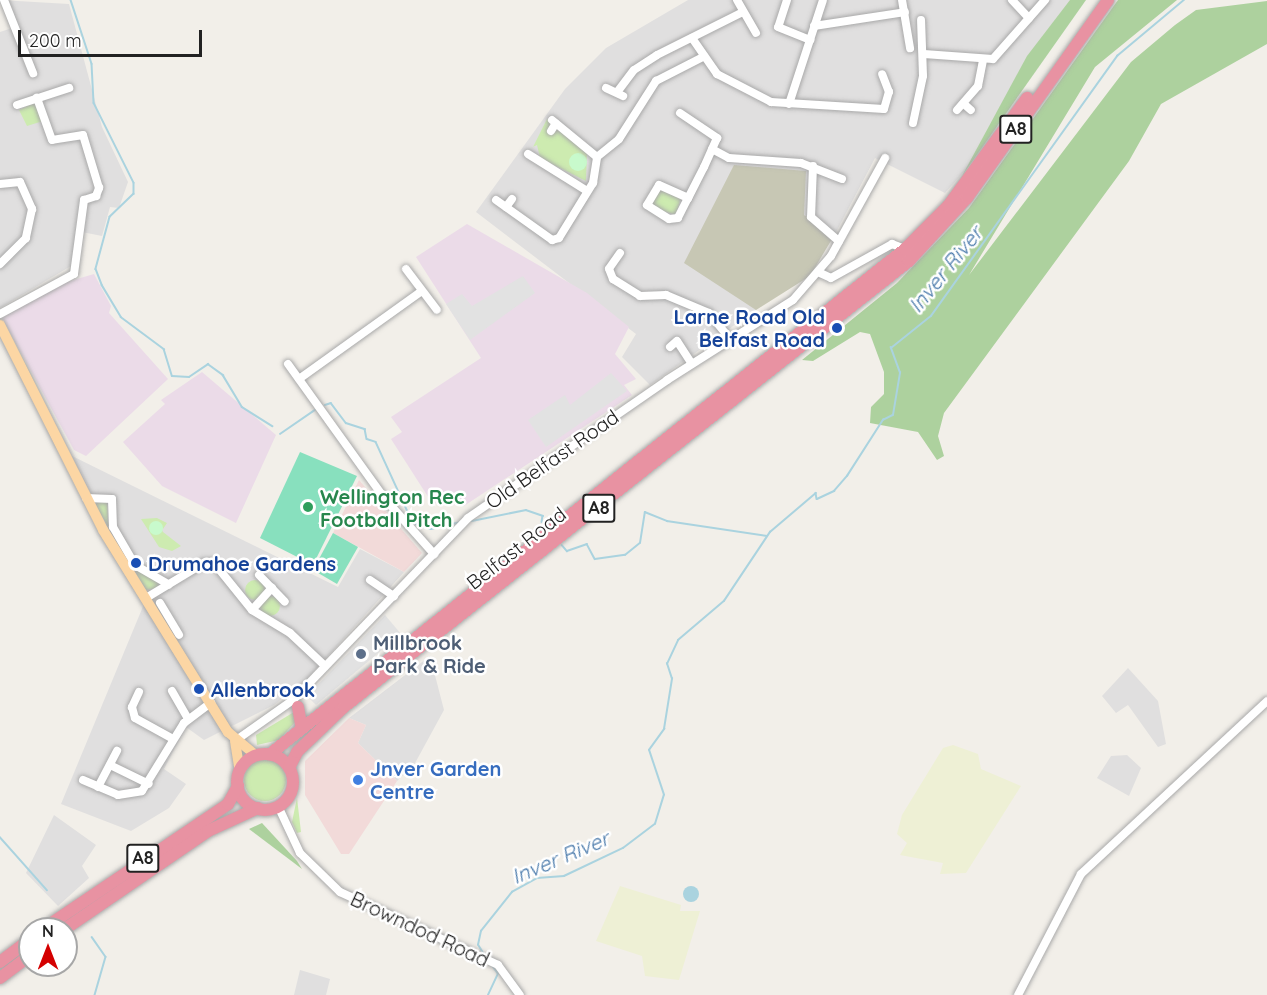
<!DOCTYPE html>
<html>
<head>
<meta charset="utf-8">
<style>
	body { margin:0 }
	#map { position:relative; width:1267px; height:995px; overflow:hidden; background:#f2efe9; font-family:Quicksand,sans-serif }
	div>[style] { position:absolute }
	.residential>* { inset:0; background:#e0dfdf }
	.commercial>* { inset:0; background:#f2dad9 }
	.industrial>* { inset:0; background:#ebdbe8 }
	.construction>* { inset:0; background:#c7c7b4 }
	.farmland>* { inset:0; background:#eef0d5 }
	.grass>* { inset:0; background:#cdebb0 }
	.round { border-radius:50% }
	.forest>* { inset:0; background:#add19e }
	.park>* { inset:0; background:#c8facc }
	.pitch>* { inset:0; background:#88e0be }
	.parking>* { inset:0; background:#e2e2e2 }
	.water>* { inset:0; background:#aad3df }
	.stream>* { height:1.5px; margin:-0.75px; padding:0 0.75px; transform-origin:0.75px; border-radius:0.75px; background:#aad3df }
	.roads { filter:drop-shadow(0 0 2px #a9a9a9) drop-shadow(0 0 2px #a9a9a9) }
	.minor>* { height:8px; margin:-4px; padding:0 4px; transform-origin:4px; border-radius:4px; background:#fff }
	.major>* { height:10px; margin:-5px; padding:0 5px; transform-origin:5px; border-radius:5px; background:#fcd6a4 }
	.highway>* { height:12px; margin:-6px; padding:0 6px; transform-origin:6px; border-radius:6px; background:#e892a2 }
	.highway>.ring { margin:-6px; padding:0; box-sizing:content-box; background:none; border:12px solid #e892a2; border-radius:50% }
	.dots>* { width:16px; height:16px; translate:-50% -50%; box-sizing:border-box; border:3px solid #fff; border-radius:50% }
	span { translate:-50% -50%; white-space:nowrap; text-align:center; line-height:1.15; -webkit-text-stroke:5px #fff; paint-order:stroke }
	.shield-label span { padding:2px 4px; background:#fff; border:2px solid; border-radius:4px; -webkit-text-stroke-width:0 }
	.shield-label { font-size:18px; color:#222; font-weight:700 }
	.transit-label { font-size:20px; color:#164399; font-weight:700 }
	.right { translate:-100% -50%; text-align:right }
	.left { translate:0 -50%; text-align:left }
	.street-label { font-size:20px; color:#222 }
	.leisure-label { font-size:20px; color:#27864d; font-weight:700 }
	.service-label { font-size:20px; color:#4e5e75; font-weight:700 }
	.shop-label { font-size:20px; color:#366cbe; font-weight:700 }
	.water-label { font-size:21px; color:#4a7aab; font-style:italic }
	.north { position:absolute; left:18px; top:917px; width:60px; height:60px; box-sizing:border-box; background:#fff; border:2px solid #a7a7a7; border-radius:50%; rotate:0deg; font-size:16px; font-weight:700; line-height:24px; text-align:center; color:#222 }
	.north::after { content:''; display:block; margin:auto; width:21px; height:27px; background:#d40000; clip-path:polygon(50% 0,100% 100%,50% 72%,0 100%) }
	.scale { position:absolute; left:18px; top:30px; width:184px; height:27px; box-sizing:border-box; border:3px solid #222; border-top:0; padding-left:8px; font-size:18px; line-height:21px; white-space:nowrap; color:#222; -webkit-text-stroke:4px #fff; paint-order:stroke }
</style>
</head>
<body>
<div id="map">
	<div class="residential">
		<div style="clip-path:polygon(0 0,69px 4px,102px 127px,128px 182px,119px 208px,110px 207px,102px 236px,77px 231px,71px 266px,0 308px,0 32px,12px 28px)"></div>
		<div style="clip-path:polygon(688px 0,1074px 0,1017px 78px,991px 141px,945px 193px,875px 158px,835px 234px,804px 215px,757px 309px,650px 385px,622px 357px,636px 334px,476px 212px,565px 89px,606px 48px)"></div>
		<div style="clip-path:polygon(68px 454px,338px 587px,360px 549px,404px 572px,309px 677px,274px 705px,204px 740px,186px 727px,164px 769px,186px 784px,169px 808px,131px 831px,61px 804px,149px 592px)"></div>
		<div style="clip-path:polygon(430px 656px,444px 710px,414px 765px,397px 781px,358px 743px,366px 725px,349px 718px)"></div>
		<div style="clip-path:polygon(1128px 668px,1158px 701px,1166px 744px,1158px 747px,1128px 705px,1116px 713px,1102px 696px)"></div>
		<div style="clip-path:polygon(1127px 755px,1141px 768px,1129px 796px,1097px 778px,1111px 756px)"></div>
		<div style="clip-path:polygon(54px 815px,96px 845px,82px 866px,89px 878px,58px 906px,26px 873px)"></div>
		<div style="clip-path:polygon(300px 970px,330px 979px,326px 995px,294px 995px)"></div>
	</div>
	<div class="commercial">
		<div style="clip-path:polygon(359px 480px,422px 553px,404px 572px,333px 533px)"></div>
		<div style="clip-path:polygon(349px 718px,366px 725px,358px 743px,397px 781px,349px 854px,341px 854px,305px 795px,305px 761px)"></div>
	</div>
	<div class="industrial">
		<div style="clip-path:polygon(467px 224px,587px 293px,629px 327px,615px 354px,636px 379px,624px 385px,632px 395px,464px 506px,432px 503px,391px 439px,402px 432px,391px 417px,481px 358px,416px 257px)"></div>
		<div style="clip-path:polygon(94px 274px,111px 306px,109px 313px,168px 379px,86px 456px,74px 450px,2px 318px,60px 284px)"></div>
		<div style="clip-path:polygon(202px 372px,276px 435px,236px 523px,162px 486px,123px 442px,165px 404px,161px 400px)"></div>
	</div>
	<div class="construction">
		<div style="clip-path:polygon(734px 165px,806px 171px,804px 215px,835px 234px,810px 276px,756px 310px,684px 263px)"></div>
	</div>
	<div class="farmland">
		<div style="clip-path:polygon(953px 745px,978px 754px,981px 769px,1021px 786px,966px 873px,940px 874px,943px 863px,900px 855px,907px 843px,897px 834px,902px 815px,943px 748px)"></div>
		<div style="clip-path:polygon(620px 886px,681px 905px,680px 911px,700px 911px,679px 980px,645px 976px,642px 956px,596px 941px)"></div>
	</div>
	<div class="grass">
		<div style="clip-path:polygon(36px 102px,43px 121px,27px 126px,19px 110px)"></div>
		<div style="clip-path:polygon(547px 119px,587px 152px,586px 181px,540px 158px,537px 145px,522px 152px,533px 147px)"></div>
		<div style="clip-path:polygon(657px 188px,681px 197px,676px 215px,654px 208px,651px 197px)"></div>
		<div style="clip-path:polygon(107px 499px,108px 522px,125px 551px,160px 581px,157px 588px,146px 590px,93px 501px)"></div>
		<div style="clip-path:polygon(157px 518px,167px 523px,163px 529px,157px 520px,163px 532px,181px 546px,172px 551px,159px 547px,141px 519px)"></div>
		<div class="round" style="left:245px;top:580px;width:20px;height:20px"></div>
		<div class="round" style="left:260px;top:596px;width:20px;height:20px"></div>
		<div style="clip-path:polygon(294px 712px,296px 721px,279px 740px,257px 745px,256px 735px)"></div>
		<div class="round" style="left:244px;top:759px;width:42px;height:42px"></div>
		<div style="clip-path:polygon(297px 798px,301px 832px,297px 833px,292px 822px)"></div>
	</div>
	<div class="forest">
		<div style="clip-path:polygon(1070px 0,1086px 0,962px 176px,1027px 56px)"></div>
		<div style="clip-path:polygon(1118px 0,1177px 0,1095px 67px,969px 275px,1131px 62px,1175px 25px,1196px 10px,1267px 1px,1267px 44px,1161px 104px,1129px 161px,944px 413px,938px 436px,944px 456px,937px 460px,918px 432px,870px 423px,871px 407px,884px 394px,884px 372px,870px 334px,860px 332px,813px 361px,802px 360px,897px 283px,969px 208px)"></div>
		<div style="clip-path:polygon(262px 823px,297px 861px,302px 869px,249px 829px)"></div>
	</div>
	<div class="park">
		<div class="round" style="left:569px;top:153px;width:18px;height:18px"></div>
		<div class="round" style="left:149px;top:521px;width:14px;height:14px"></div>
	</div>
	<div class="pitch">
		<div style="clip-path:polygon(300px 452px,357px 476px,313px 565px,260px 538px)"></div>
		<div style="clip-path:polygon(333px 533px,358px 547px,337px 584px,313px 570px)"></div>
	</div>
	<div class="parking">
		<div style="clip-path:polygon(523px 276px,535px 293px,470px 340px,446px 304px,462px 294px,472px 306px)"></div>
		<div style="clip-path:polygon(611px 373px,627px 391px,546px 447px,528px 420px,565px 395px,570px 405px)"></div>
		<div style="clip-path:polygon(385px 615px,401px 634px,316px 705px,307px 696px)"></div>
	</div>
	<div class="water">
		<div class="round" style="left:683px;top:886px;width:16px;height:16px"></div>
	</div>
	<div class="stream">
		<div style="left:71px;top:0;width:67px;rotate:71.8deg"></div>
		<div style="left:92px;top:64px;width:39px;rotate:87deg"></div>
		<div style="left:94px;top:103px;width:89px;rotate:63.4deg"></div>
		<div style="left:134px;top:183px;width:11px;rotate:90deg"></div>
		<div style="left:134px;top:194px;width:33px;rotate:136deg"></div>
		<div style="left:110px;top:217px;width:54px;rotate:105.1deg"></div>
		<div style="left:96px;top:269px;width:17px;rotate:69deg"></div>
		<div style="left:102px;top:285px;width:37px;rotate:59deg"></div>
		<div style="left:121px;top:317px;width:54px;rotate:36.7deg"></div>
		<div style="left:164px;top:349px;width:28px;rotate:73deg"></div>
		<div style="left:172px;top:376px;width:17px;rotate:3deg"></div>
		<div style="left:189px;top:377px;width:23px;rotate:-34deg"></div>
		<div style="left:208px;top:364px;width:19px;rotate:36deg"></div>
		<div style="left:223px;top:375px;width:37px;rotate:59deg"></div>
		<div style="left:242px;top:407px;width:36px;rotate:32deg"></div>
		<div style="left:325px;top:405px;width:6px;rotate:-18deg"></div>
		<div style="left:331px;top:403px;width:25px;rotate:53deg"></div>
		<div style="left:346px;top:423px;width:20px;rotate:18deg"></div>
		<div style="left:365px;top:429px;width:10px;rotate:79deg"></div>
		<div style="left:367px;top:439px;width:9px;rotate:18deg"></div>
		<div style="left:376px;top:442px;width:89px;rotate:65.4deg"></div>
		<div style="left:413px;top:523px;width:19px;rotate:18deg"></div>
		<div style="left:431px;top:529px;width:28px;rotate:-13deg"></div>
		<div style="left:280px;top:434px;width:42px;rotate:-34.4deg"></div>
		<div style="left:472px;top:521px;width:55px;rotate:-11.5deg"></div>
		<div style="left:526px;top:510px;width:18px;rotate:19deg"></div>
		<div style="left:543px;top:516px;width:6px;rotate:99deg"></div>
		<div style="left:562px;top:545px;width:8px;rotate:50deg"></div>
		<div style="left:567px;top:551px;width:21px;rotate:-19deg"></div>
		<div style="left:587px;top:544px;width:17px;rotate:62deg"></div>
		<div style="left:595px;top:559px;width:30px;rotate:-8deg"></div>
		<div style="left:625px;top:555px;width:19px;rotate:-39deg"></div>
		<div style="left:640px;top:543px;width:31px;rotate:-81deg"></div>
		<div style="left:645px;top:512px;width:24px;rotate:22deg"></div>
		<div style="left:667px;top:521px;width:101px;rotate:8.5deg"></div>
		<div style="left:0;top:837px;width:71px;rotate:48.4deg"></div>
		<div style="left:92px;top:937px;width:24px;rotate:55deg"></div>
		<div style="left:106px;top:957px;width:40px;rotate:106deg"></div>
		<div style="left:483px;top:953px;width:9px;rotate:-122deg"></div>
		<div style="left:478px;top:945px;width:14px;rotate:-78deg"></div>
		<div style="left:481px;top:931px;width:50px;rotate:-51.5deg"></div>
		<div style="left:512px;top:892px;width:29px;rotate:-29deg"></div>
		<div style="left:537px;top:878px;width:27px;rotate:-4deg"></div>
		<div style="left:564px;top:876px;width:65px;rotate:-25.4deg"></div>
		<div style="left:623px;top:848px;width:40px;rotate:-37deg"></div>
		<div style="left:655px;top:824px;width:30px;rotate:-73deg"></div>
		<div style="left:664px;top:795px;width:47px;rotate:-108.4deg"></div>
		<div style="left:649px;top:750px;width:26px;rotate:-54deg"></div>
		<div style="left:664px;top:729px;width:51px;rotate:-80.9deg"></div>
		<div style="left:672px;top:679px;width:16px;rotate:-108deg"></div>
		<div style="left:667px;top:664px;width:26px;rotate:-65deg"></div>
		<div style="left:678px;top:640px;width:60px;rotate:-40.3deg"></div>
		<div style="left:724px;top:601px;width:83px;rotate:-56.3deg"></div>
		<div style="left:770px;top:532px;width:60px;rotate:-40.3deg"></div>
		<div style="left:816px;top:493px;width:6px;rotate:81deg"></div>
		<div style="left:817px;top:499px;width:19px;rotate:-25deg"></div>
		<div style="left:834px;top:491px;width:20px;rotate:-49deg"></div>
		<div style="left:847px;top:476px;width:67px;rotate:-57.3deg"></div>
		<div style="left:883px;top:420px;width:11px;rotate:-27deg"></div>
		<div style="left:893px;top:415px;width:43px;rotate:-80.5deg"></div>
		<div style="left:900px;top:373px;width:27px;rotate:-110deg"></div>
		<div style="left:891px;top:348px;width:51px;rotate:-38.7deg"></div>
		<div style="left:931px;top:316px;width:320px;rotate:-54.4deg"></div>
		<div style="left:1117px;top:56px;width:87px;rotate:-39.9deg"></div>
		<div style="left:488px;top:995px;width:23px;rotate:-65deg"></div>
		<div style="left:498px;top:974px;width:9px;rotate:-126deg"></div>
	</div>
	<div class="roads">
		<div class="minor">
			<div style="left:4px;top:0;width:79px;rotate:68.3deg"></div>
			<div style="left:737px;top:0;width:38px;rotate:60deg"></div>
			<div style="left:787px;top:0;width:28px;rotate:108deg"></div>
			<div style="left:778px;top:27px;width:35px;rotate:22deg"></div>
			<div style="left:902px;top:0;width:49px;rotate:80.5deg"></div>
			<div style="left:1012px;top:0;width:25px;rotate:47deg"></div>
			<div style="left:814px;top:26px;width:92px;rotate:-8.7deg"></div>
			<div style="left:692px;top:38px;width:44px;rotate:55.2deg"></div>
			<div style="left:717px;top:74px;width:61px;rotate:27.4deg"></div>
			<div style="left:771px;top:102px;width:113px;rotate:3.5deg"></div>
			<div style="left:884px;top:109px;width:18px;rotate:-74deg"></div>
			<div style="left:889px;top:92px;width:19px;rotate:-111deg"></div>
			<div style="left:924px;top:54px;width:69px;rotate:4.1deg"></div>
			<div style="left:993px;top:59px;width:79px;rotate:-48.6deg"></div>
			<div style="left:606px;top:88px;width:19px;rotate:25deg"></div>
			<div style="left:618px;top:91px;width:26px;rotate:-53deg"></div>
			<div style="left:634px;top:70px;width:27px;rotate:-33deg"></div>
			<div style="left:657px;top:55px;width:96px;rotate:-26.6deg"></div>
			<div style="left:789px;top:104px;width:109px;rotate:-71.9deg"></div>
			<div style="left:964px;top:104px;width:9px;rotate:41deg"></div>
			<div style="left:17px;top:105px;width:55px;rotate:-18.1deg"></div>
			<div style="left:957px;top:110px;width:32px;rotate:-49deg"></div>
			<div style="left:978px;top:86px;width:25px;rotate:-79deg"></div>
			<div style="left:680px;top:113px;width:45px;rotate:34deg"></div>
			<div style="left:717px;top:138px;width:32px;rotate:114deg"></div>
			<div style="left:704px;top:167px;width:35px;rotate:117deg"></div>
			<div style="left:688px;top:198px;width:22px;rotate:117deg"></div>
			<div style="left:678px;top:218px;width:9px;rotate:174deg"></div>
			<div style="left:669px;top:219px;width:26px;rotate:-148deg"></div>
			<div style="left:647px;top:205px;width:23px;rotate:-59deg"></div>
			<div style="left:659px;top:185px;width:32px;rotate:24deg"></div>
			<div style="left:552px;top:120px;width:58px;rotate:39.4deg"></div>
			<div style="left:913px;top:123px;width:48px;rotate:-78deg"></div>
			<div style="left:923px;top:76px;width:56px;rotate:-92deg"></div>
			<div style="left:551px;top:131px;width:9px;rotate:-58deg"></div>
			<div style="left:712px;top:149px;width:19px;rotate:28deg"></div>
			<div style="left:729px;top:158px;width:72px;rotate:4deg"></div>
			<div style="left:801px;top:163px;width:44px;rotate:21.3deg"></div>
			<div style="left:528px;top:154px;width:70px;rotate:32.1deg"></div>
			<div style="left:813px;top:166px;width:51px;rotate:92.2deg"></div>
			<div style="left:811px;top:217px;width:37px;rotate:41deg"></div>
			<div style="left:0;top:184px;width:20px;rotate:-6deg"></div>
			<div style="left:20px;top:182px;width:30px;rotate:66deg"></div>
			<div style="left:32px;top:209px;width:30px;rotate:102deg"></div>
			<div style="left:26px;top:238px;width:37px;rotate:135deg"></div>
			<div style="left:496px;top:200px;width:69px;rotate:35.5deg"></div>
			<div style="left:552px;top:240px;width:7px;rotate:-16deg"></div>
			<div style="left:559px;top:238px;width:65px;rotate:-58.3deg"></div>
			<div style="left:593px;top:183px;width:26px;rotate:-81deg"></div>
			<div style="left:597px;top:157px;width:28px;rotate:-39deg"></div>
			<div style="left:619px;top:139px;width:69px;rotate:-57.5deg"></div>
			<div style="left:656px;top:81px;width:51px;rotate:-27.1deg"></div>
			<div style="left:506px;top:207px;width:10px;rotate:-53deg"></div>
			<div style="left:620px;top:253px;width:19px;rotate:125deg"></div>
			<div style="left:609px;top:269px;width:11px;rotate:68deg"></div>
			<div style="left:613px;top:279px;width:32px;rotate:32deg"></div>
			<div style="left:640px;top:296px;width:26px;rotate:-2deg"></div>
			<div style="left:666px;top:295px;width:47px;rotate:22.7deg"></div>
			<div style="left:709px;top:313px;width:35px;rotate:51deg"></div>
			<div style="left:406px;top:269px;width:51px;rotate:52.9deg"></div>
			<div style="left:818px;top:272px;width:14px;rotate:25deg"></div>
			<div style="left:831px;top:278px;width:70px;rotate:-29.1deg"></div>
			<div style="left:892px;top:244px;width:14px;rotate:21deg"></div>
			<div style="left:0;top:314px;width:84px;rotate:-28.4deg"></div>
			<div style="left:74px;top:274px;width:75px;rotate:-82.3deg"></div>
			<div style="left:84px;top:200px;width:13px;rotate:-18deg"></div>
			<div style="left:96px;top:196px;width:9px;rotate:-69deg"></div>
			<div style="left:99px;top:188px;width:55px;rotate:-106.8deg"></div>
			<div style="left:83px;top:135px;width:31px;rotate:171deg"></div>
			<div style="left:52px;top:140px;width:45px;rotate:-109.7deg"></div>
			<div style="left:670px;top:347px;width:9px;rotate:-41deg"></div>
			<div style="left:677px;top:341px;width:27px;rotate:57deg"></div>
			<div style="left:288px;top:364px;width:166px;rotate:54.3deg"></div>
			<div style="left:385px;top:499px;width:74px;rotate:48.3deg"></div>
			<div style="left:299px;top:379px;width:151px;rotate:-35.6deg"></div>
			<div style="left:86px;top:498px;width:26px;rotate:2deg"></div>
			<div style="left:112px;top:499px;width:28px;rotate:88deg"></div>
			<div style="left:113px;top:527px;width:44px;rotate:59.9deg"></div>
			<div style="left:135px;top:565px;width:39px;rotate:30deg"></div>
			<div style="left:259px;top:575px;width:37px;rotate:46deg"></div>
			<div style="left:370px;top:580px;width:29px;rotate:34deg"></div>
			<div style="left:146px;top:598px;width:68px;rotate:-31.1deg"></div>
			<div style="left:204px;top:563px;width:10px"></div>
			<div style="left:214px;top:563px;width:60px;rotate:51deg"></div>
			<div style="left:252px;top:610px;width:44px;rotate:31.2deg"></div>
			<div style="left:290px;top:633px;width:48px;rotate:43.3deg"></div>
			<div style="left:160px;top:603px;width:37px;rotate:59deg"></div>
			<div style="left:252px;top:610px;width:30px;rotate:-48deg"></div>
			<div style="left:172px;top:691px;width:32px;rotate:60deg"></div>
			<div style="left:139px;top:692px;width:17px;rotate:115deg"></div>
			<div style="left:132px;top:707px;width:11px;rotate:75deg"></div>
			<div style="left:135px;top:718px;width:43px;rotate:28.9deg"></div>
			<div style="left:235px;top:741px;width:71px;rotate:-35.3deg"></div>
			<div style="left:293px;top:700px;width:252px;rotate:-46.1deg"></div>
			<div style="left:468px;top:518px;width:242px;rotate:-34.7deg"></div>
			<div style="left:667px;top:380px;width:149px;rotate:-32.4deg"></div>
			<div style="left:793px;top:300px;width:58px;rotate:-49.2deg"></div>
			<div style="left:831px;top:256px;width:112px;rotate:-61.1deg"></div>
			<div style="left:110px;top:765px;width:43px;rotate:26deg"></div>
			<div style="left:83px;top:780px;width:38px;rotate:23deg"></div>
			<div style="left:118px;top:795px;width:24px;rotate:-9deg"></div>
			<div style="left:142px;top:791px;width:80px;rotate:-58.3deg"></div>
			<div style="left:184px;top:723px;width:34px;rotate:-37deg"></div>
			<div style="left:98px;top:787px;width:41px;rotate:-62.2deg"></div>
			<div style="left:278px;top:806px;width:52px;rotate:64.9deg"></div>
			<div style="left:300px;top:853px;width:56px;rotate:44.3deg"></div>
			<div style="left:340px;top:892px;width:174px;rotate:24.8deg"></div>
			<div style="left:498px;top:965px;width:37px;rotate:54deg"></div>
			<div style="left:1018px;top:995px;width:136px;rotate:-62.5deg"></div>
			<div style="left:1081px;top:874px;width:254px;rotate:-42.9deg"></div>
		</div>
		<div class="major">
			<div style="left:0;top:325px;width:229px;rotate:63.3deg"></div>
			<div style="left:103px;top:530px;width:238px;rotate:58.3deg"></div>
			<div style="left:228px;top:732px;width:35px;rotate:40deg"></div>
			<div style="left:235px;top:741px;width:30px;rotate:81deg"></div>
		</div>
		<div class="highway">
			<div style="left:298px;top:707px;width:22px;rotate:80deg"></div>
			<div style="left:270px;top:754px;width:811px;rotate:-38.49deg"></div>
			<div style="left:905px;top:249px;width:61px;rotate:-45deg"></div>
			<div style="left:948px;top:206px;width:134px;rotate:-53.8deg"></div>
			<div class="ring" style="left:237px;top:754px;width:44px;height:44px"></div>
			<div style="left:289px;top:768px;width:18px;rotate:-63deg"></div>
			<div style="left:297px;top:752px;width:65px;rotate:-43.8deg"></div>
			<div style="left:344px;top:707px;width:720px;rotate:-38.29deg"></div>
			<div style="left:909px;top:261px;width:86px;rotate:-47.4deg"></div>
			<div style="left:967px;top:198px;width:243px;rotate:-54.5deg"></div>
			<div style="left:43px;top:929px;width:223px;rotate:-34deg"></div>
			<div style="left:228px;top:804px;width:21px;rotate:-61deg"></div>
			<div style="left:65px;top:929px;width:173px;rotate:-34.4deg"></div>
			<div style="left:208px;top:831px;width:55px;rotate:-24.7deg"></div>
			<div style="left:0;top:962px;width:38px;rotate:-37deg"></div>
			<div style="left:0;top:978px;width:38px;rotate:-37deg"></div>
		</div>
	</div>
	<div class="dots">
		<div style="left:837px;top:328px;background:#1a4fb4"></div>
		<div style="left:308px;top:507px;background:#2e9e5b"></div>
		<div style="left:136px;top:563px;background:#1a4fb4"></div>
		<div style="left:361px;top:654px;background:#5c6f8a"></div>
		<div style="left:199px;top:689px;background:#1a4fb4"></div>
		<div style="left:358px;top:780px;background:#3f7fe0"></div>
	</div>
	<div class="shield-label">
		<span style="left:1016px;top:129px">A8</span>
		<span style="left:599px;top:508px">A8</span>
		<span style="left:143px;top:858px">A8</span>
	</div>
	<div class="transit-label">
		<span class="right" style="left:825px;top:328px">Larne Road Old<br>Belfast Road</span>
		<span class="left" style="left:148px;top:563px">Drumahoe Gardens</span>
		<span class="left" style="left:211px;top:689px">Allenbrook</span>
	</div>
	<div class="street-label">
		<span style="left:552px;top:459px;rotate:-35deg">Old Belfast Road</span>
		<span style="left:516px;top:548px;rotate:-38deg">Belfast Road</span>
		<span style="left:420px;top:929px;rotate:25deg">Browndod Road</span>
	</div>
	<div class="leisure-label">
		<span class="left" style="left:320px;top:508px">Wellington Rec<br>Football Pitch</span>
	</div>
	<div class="service-label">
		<span class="left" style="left:373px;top:654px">Millbrook<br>Park &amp; Ride</span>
	</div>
	<div class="shop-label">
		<span class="left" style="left:370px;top:780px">Jnver Garden<br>Centre</span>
	</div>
	<div class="water-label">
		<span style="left:945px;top:269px;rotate:-51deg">Inver River</span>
		<span style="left:560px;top:857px;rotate:-23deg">Inver River</span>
	</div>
	<div class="north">N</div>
	<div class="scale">200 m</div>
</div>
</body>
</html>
